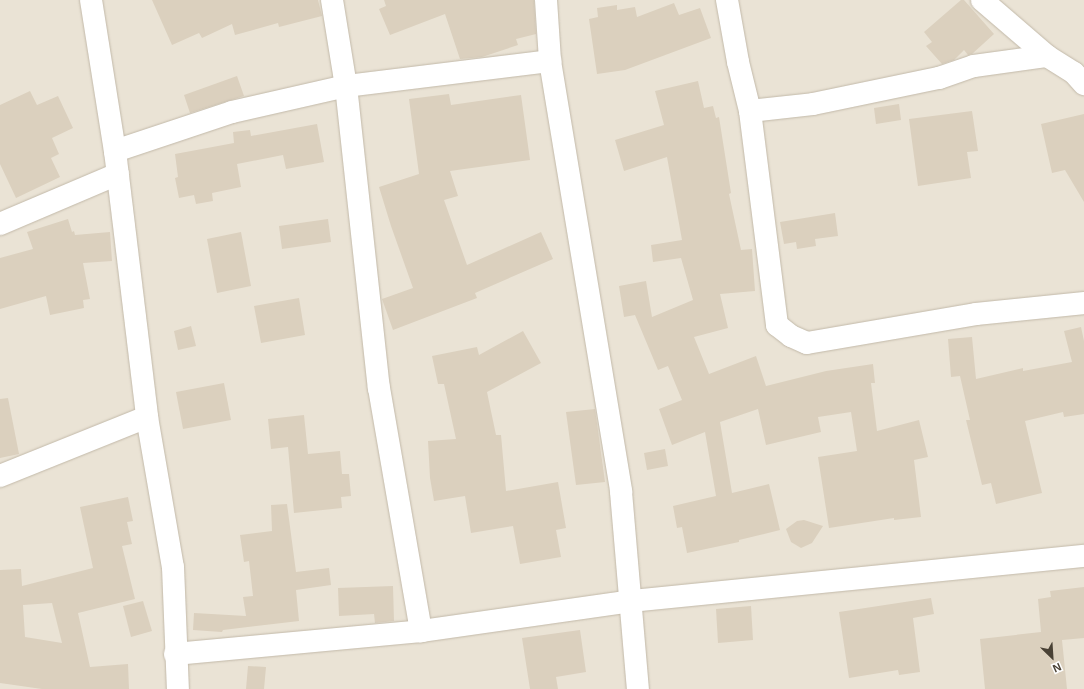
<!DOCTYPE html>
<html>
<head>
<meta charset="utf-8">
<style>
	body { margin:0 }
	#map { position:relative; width:1084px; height:689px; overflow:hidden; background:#f5f1e7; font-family:Helvetica,sans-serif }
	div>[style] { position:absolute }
	.residential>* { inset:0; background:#eae3d5 }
	.building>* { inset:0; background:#dbd0be }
	.roads { filter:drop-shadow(0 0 1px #c2b9a9) drop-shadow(0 0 1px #c2b9a9) }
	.minor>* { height:22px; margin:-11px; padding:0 11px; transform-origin:11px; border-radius:11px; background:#fff }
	span { translate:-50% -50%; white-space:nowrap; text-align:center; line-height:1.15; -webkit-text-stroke:4px #fff; paint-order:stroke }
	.north { position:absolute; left:1032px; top:637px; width:40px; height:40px; -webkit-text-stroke:3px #fff; paint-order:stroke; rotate:155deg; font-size:11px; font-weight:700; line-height:16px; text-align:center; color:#494135 }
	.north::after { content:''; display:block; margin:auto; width:14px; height:18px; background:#494135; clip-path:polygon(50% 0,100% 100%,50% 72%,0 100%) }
</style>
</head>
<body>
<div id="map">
	<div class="residential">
		<div style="clip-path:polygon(0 0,1084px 0,1084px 689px,0 689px)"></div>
	</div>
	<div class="building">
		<div style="clip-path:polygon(152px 0,318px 0,322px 16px,279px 27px,278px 23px,235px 35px,232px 24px,202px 38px,199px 33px,172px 45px)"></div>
		<div style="clip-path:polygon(384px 0,534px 0,536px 34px,516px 39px,518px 45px,482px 57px,460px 59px,445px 14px,390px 35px,379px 9px,386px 6px)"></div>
		<div style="clip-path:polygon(961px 0,964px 0,994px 34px,972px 54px,968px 55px,964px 50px,954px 60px,942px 64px,926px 46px,932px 42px,924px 32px)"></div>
		<div style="clip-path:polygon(674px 3px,679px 15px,700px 8px,711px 38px,625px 70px,597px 74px,589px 19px,598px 17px,597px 8px,617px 5px,617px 10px,635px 7px,637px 17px)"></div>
		<div style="clip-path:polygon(237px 76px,244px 96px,190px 113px,184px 95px)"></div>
		<div style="clip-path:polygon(698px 81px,704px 108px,713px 106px,716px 118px,719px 117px,731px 193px,729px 194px,741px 250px,752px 249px,755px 291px,720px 294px,728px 328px,694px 337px,709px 374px,756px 356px,766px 386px,826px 371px,873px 364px,875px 383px,871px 383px,877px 431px,919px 420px,928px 457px,914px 460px,921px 517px,894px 520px,894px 518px,829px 528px,818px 457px,857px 451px,851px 412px,818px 417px,821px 432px,766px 445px,758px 409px,720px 422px,732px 493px,769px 484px,780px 530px,739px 540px,739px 542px,687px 553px,682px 527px,677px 528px,673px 506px,716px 496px,705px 432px,672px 445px,659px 409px,682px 400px,668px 366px,658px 370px,635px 315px,624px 317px,619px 286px,646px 281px,652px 317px,693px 300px,681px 258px,653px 262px,651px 245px,682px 240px,667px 157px,624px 171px,615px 140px,664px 125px,655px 91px)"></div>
		<div style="clip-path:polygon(30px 91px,37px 105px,58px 96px,73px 128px,52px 138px,59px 154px,51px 158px,60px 177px,16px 198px,0 164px,0 105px)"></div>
		<div style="clip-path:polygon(449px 94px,451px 105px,521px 95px,530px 160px,450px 171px,458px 196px,444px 200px,467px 265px,541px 232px,553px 259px,475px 293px,477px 298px,393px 330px,382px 299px,413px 288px,391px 226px,379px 187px,419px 174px,409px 99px)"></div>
		<div style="clip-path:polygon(899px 104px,901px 120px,876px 124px,874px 108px)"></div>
		<div style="clip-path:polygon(972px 111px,978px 151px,967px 152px,971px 178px,918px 186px,909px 119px)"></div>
		<div style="clip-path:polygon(1084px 114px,1084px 202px,1065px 170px,1052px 173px,1041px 124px)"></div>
		<div style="clip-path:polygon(317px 124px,324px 162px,286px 169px,283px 155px,237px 164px,241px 187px,212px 193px,213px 201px,196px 204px,194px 195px,179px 198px,175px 178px,178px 177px,175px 154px,234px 143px,233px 132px,250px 130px,251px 136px)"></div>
		<div style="clip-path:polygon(835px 213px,838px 236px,815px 239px,816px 246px,797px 249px,796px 242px,784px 244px,780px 222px)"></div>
		<div style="clip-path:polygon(68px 219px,72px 232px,74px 231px,75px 235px,110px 232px,112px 261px,83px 263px,90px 299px,83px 300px,84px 308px,50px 315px,46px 296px,0 309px,0 258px,33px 249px,27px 232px)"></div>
		<div style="clip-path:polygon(328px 219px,331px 242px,282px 249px,279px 226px)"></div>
		<div style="clip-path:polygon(241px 232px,251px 286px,217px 293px,207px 239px)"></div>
		<div style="clip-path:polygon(299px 298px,305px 335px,261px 343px,254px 306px)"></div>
		<div style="clip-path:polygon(191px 326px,196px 346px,178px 350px,174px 331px)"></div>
		<div style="clip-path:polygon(1081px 327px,1084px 341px,1084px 414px,1064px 417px,1063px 412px,1025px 421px,1042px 493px,996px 504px,991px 483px,982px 485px,966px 420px,970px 420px,960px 376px,951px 377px,948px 339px,972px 337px,976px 379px,1023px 368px,1023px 371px,1072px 362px,1064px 331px)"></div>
		<div style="clip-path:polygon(523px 331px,541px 363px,487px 392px,496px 435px,501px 435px,506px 491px,558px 482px,566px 528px,556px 530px,561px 557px,520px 564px,513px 526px,471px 533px,465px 496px,434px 501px,430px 478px,428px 441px,456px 439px,444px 384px,438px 384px,432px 356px,477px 347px,479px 355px)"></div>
		<div style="clip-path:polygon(224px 383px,231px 420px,183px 429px,176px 392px)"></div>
		<div style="clip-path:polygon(8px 398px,19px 454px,0 458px,0 399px)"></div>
		<div style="clip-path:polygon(595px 409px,605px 482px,576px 485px,566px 412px)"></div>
		<div style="clip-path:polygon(304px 415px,308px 454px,340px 451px,342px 474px,349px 474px,351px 496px,341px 497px,342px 508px,294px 513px,288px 447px,271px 449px,268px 419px)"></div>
		<div style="clip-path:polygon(665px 449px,668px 466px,647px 470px,644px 453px)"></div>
		<div style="clip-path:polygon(evenodd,128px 497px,133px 521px,127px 522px,132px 544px,122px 546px,135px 599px,78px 613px,90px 667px,128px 664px,129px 689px,42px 689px,0 683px,0 570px,21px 569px,22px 586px,93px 568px,80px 507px,128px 497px,52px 603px,62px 643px,25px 637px,23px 605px,52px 603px)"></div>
		<div style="clip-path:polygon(287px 504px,296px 572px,329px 568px,331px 585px,296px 590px,299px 621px,223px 630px,222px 632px,193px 630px,194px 613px,246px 616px,243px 597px,253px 596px,249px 561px,244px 562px,240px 535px,272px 531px,271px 505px)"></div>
		<div style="clip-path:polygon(804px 520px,823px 526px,812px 543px,801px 548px,791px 542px,786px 529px,797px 521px)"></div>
		<div style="clip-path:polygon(393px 586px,394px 621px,375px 623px,374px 614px,339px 616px,338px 588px)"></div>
		<div style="clip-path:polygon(1084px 587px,1084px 638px,1062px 640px,1067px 689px,985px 689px,980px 639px,1041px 632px,1038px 599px,1051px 597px,1050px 591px)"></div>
		<div style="clip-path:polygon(931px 598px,934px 614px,913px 618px,920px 672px,899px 675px,898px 670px,849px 678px,839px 612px)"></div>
		<div style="clip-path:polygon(143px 601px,152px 631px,131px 637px,123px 606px)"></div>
		<div style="clip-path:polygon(751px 606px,753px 640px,718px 643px,716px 609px)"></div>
		<div style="clip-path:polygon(580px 630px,586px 672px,556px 677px,558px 689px,530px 689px,522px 638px)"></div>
		<div style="clip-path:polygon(248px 666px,266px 667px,264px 689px,246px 689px)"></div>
	</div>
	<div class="roads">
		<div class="minor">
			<div style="left:91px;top:0;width:153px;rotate:81deg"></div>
			<div style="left:115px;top:151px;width:268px;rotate:83.1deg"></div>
			<div style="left:147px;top:417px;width:152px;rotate:80.2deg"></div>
			<div style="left:173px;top:567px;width:122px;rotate:87.7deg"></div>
			<div style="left:332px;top:0;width:87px;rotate:80.8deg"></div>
			<div style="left:346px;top:86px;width:304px;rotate:83.8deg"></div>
			<div style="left:379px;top:388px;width:247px;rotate:80.2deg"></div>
			<div style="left:546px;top:0;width:61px;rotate:86.2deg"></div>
			<div style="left:550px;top:61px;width:437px;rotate:80.6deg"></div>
			<div style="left:621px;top:492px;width:198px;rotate:85.1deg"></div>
			<div style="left:727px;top:0;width:63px;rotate:79.9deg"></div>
			<div style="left:738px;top:62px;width:50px;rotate:76.2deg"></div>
			<div style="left:750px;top:111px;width:216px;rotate:82.8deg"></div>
			<div style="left:777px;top:325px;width:18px;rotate:38deg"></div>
			<div style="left:791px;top:336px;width:17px;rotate:24deg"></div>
			<div style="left:807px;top:343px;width:171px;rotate:-9.7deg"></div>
			<div style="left:976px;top:314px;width:109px;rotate:-5.8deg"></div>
			<div style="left:982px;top:0;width:86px;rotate:40.7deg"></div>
			<div style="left:750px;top:111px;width:63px;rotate:-6.3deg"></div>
			<div style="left:813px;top:104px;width:129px;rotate:-11.7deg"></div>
			<div style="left:939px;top:78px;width:37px;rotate:-19deg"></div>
			<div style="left:974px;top:66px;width:74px;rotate:-7.8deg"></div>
			<div style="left:1047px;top:56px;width:32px;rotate:32deg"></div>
			<div style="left:1074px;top:73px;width:15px;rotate:48deg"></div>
			<div style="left:115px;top:151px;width:123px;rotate:-18.4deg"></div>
			<div style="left:232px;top:112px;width:117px;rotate:-12.8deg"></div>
			<div style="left:346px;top:86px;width:206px;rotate:-7deg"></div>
			<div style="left:0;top:224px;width:128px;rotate:-23deg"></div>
			<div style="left:0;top:476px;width:158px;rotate:-21.9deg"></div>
			<div style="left:175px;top:654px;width:247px;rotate:-5.3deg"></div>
			<div style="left:421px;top:631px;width:212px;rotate:-8.1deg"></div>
			<div style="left:631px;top:601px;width:455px;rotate:-5.7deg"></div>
		</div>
	</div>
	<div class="north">N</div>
</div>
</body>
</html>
